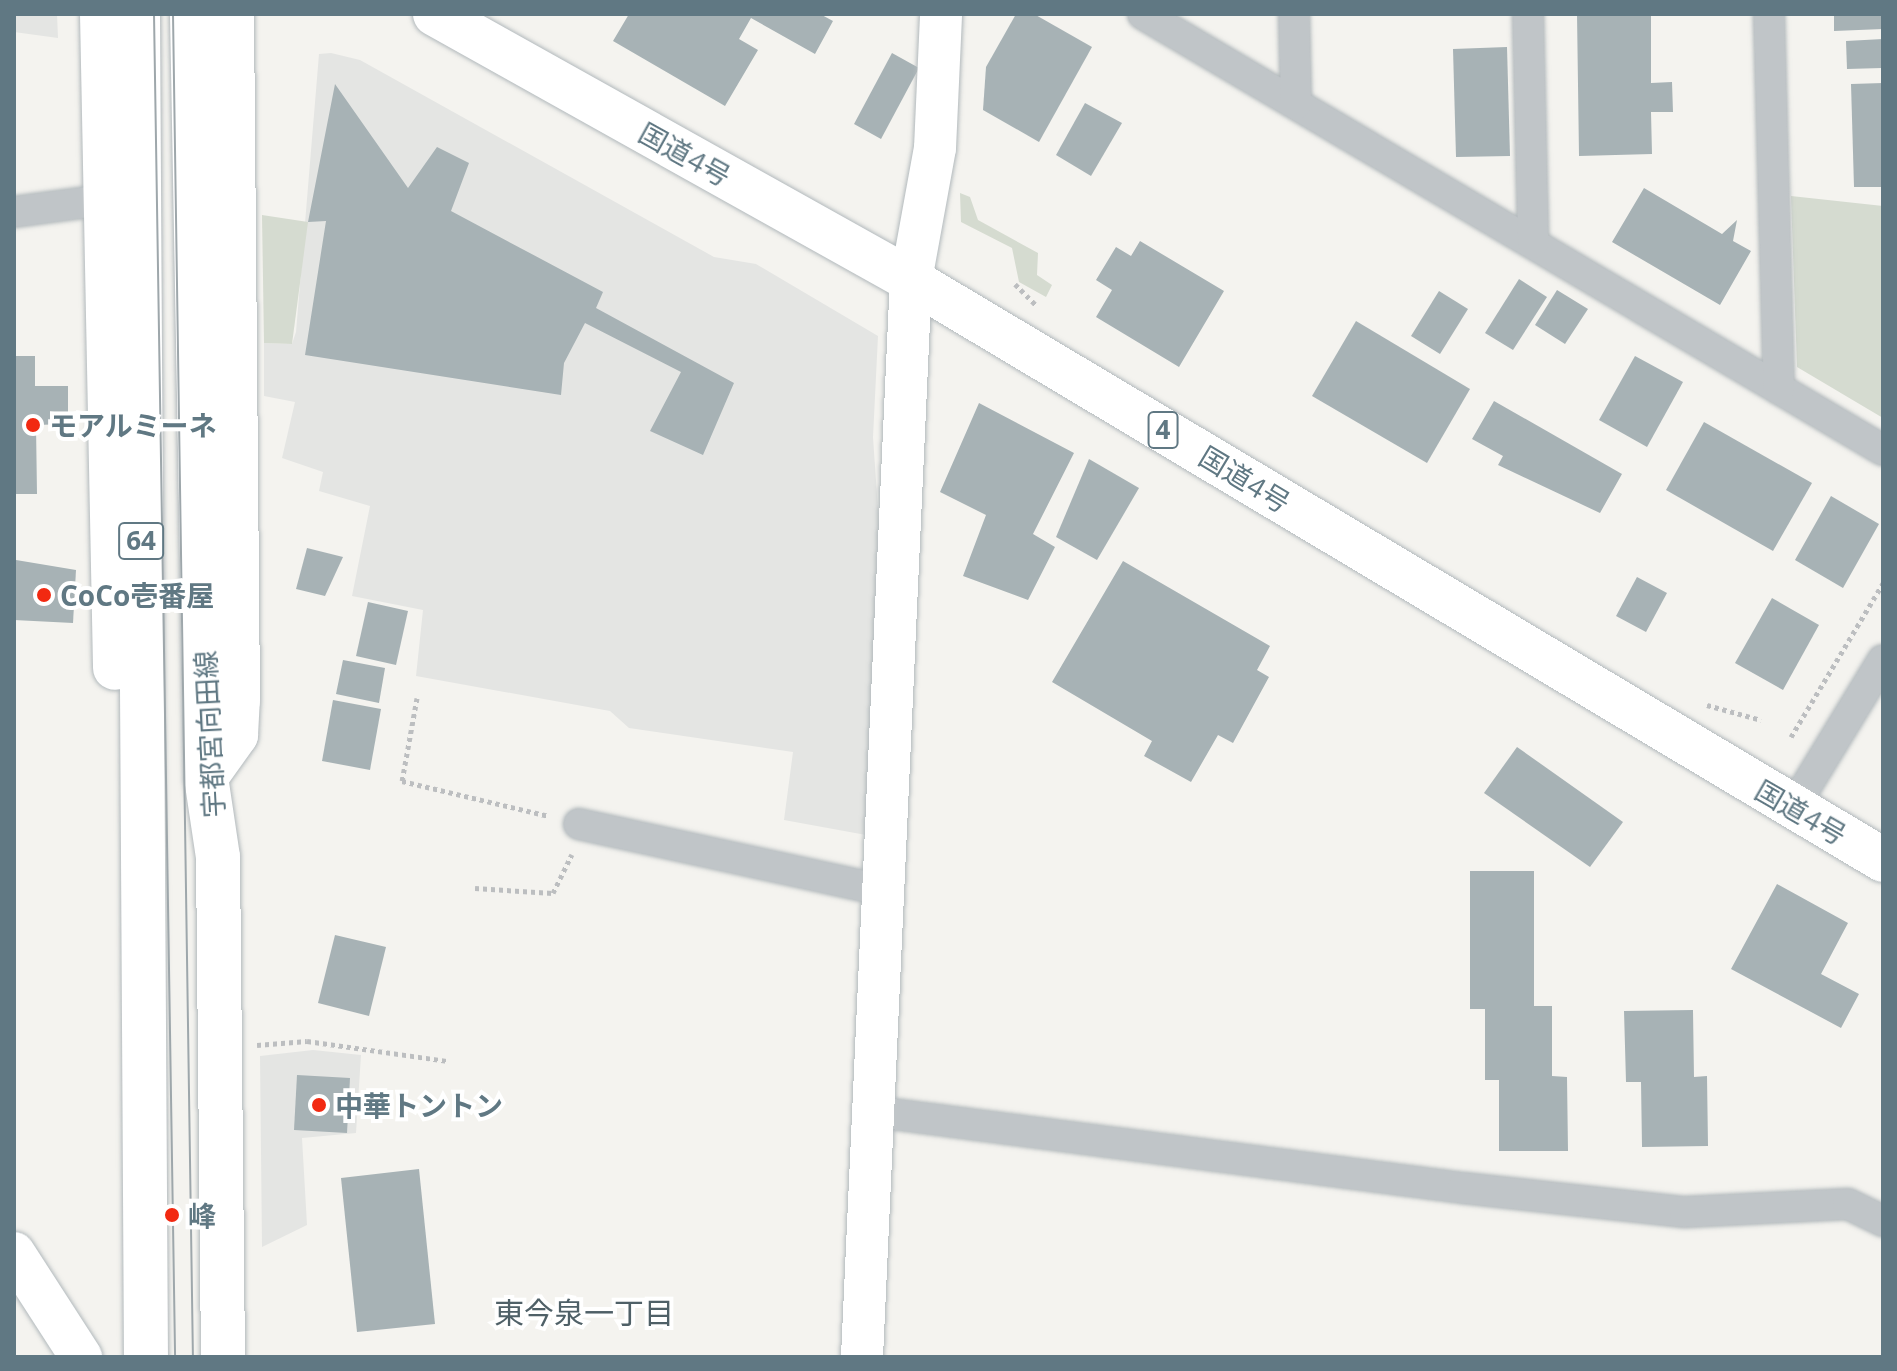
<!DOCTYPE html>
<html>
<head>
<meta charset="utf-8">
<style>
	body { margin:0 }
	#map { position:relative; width:1897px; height:1371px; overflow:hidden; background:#f4f3ef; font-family:"Open Sans","Noto Sans JP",sans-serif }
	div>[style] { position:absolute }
	.built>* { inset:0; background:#e4e5e3 }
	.green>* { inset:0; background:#d5dbd0 }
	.building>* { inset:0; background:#a7b2b5 }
	.path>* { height:5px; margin-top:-2.5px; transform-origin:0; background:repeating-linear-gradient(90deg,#bcbec0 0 4px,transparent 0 8px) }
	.roads { filter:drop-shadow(0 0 2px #b2b9bc) drop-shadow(0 0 2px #b2b9bc) }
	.street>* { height:30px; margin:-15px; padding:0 15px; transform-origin:15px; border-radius:15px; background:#c0c5c8 }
	.secondary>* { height:42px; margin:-21px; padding:0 21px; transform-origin:21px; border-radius:21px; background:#fff }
	.primary>* { height:44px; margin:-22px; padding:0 22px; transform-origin:22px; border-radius:22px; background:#fff }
	.highway>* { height:44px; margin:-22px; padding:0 22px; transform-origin:22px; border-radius:22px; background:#fff }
	.tram>* { height:2px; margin:-1px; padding:0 1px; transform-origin:1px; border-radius:1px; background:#9ea7ab }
	.dots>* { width:22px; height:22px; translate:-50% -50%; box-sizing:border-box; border:4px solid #fff; border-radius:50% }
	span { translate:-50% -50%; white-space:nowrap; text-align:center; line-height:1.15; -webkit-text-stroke:8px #fff; paint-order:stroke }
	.shield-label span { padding:2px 6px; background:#fff; border:2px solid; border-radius:6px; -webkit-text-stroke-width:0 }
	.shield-label { font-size:26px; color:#607883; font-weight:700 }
	.street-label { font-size:28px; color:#607883 }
	.poi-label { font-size:28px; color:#607883; font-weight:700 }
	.left { translate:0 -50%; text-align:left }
	.neighbourhood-label { font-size:30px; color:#4f6067 }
	.frame { position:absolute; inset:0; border:16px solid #607883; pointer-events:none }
</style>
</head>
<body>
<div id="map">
	<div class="built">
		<div style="clip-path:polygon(14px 14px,57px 14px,58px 38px,14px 32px)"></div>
		<div style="clip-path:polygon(331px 53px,360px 60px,714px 257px,756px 264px,878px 336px,873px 437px,880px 539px,866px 835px,784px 820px,793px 752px,629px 728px,610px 711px,416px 676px,423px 610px,352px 596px,370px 506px,319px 491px,323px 472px,282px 458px,295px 402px,264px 396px,264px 343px,292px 344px,296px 332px,319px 54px)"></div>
		<div style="clip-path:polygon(313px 1050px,361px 1055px,356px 1133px,302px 1138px,307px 1225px,262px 1247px,260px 1056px)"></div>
	</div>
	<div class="green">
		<div style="clip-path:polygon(960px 193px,970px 197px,978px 220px,1038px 253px,1037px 275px,1052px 285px,1046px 297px,1019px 282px,1012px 248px,961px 222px)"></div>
		<div style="clip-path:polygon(1791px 196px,1883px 206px,1883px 418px,1797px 367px)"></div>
		<div style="clip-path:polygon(262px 215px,308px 222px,292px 344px,264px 343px)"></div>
	</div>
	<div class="building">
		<div style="clip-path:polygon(629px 14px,820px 14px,833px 21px,815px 54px,751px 18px,739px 39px,758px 50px,725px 106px,613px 41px)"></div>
		<div style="clip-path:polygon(1016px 14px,1034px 14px,1092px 47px,1039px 142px,983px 110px,986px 67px)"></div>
		<div style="clip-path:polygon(1577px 14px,1651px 14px,1651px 83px,1672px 82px,1673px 112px,1651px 112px,1652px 154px,1579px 156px)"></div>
		<div style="clip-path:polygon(1834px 14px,1883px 14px,1883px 29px,1834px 31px)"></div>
		<div style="clip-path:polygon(1883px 39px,1882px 68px,1847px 69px,1846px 41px)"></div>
		<div style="clip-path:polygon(1507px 47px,1510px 156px,1456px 157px,1453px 49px)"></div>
		<div style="clip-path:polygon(892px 53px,919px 68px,881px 139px,854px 124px)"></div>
		<div style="clip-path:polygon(1883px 83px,1883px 187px,1854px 187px,1851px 84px)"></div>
		<div style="clip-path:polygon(335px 84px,408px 188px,437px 147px,469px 163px,451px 211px,603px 292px,596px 308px,734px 383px,703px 455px,650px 431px,681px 372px,585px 323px,564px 363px,561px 395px,305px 355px,326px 221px,308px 222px)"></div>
		<div style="clip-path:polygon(1085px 103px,1122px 123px,1091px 176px,1056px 155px)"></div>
		<div style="clip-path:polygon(1644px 188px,1722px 234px,1737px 220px,1733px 241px,1751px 251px,1720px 305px,1612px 242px)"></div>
		<div style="clip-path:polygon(1140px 241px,1224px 291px,1179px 367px,1096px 317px,1112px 290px,1096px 280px,1116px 247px,1131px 256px)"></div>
		<div style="clip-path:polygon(1519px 279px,1547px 297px,1513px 350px,1485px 333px)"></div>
		<div style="clip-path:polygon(1557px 290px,1588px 309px,1565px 344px,1535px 325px)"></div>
		<div style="clip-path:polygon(1439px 291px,1468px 309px,1440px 354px,1411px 336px)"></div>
		<div style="clip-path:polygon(1356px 321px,1470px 389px,1427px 463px,1312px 396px)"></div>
		<div style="clip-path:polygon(14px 356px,35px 356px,35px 386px,68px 386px,68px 424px,36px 425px,37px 494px,14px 494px)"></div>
		<div style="clip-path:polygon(1635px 356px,1683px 382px,1647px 447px,1599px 420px)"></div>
		<div style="clip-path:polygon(1494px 401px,1622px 474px,1600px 513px,1498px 465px,1503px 456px,1472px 439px)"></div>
		<div style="clip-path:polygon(979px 403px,1074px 453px,1033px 534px,1055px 547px,1028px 600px,963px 576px,986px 515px,940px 492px)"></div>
		<div style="clip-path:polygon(1704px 422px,1812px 483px,1773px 551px,1666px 490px)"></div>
		<div style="clip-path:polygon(1089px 459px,1139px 488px,1097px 560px,1056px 537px)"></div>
		<div style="clip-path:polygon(1831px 496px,1879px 524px,1843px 588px,1795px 560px)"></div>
		<div style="clip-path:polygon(307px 548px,343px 557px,325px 596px,296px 589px)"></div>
		<div style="clip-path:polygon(16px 560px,76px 570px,73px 623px,14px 620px)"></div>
		<div style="clip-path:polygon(1123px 561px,1270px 646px,1257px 670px,1269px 677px,1233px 743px,1218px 735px,1191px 782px,1144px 756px,1152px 741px,1052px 682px)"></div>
		<div style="clip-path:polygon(1637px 577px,1667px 593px,1646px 632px,1616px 616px)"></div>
		<div style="clip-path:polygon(1772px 598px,1819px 625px,1783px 690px,1735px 663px)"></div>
		<div style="clip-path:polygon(368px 602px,408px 611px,396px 665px,356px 656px)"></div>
		<div style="clip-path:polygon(343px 660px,385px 668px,379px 703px,336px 694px)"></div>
		<div style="clip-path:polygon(333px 700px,381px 709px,370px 770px,322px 761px)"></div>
		<div style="clip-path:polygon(1517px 747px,1623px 822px,1590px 867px,1484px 793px)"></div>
		<div style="clip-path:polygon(1470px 871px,1534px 871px,1534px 1006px,1552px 1006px,1552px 1076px,1567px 1077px,1568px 1151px,1499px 1151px,1499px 1080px,1485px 1080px,1485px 1009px,1470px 1009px)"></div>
		<div style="clip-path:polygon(1777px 884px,1848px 923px,1821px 974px,1859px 994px,1841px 1028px,1731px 969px)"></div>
		<div style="clip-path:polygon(335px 935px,386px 947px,369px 1016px,318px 1003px)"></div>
		<div style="clip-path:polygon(1693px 1010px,1694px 1077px,1707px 1076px,1708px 1146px,1642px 1147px,1641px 1082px,1626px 1082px,1624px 1011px)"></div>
		<div style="clip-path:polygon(297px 1075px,350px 1078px,347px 1133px,294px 1130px)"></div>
		<div style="clip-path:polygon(419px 1169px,435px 1324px,357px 1332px,341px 1178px)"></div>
	</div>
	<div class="path">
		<div style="left:1015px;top:284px;width:31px;rotate:45deg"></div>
		<div style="left:417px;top:698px;width:84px;rotate:100.2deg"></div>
		<div style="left:402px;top:781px;width:151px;rotate:13.4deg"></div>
		<div style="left:1707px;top:705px;width:56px;rotate:15.5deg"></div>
		<div style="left:1791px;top:737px;width:179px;rotate:-59.1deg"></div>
		<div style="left:475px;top:888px;width:78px;rotate:3.7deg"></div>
		<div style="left:553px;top:893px;width:43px;rotate:-64deg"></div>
		<div style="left:257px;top:1045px;width:50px;rotate:-4.6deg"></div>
		<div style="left:307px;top:1041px;width:141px;rotate:8.1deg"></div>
	</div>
	<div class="roads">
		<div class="street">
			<div style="left:1143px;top:14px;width:859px;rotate:30.51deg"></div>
			<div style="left:1294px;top:14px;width:90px;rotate:88.7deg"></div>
			<div style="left:1528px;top:14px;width:229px;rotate:88.7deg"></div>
			<div style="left:1769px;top:14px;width:375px;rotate:88.5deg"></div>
			<div style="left:14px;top:212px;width:91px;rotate:-7.6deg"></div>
			<div style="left:1793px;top:808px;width:173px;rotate:-58.7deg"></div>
			<div style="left:579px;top:824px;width:314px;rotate:12.3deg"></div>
			<div style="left:877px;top:1112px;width:591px;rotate:7.39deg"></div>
			<div style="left:1463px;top:1188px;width:223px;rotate:6.2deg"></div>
			<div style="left:1685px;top:1212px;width:163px;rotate:-2.8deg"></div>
			<div style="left:1848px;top:1204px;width:39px;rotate:26deg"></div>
		</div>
		<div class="secondary">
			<div style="left:14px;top:1253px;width:124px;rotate:57.2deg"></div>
			<div style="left:862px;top:1357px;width:1078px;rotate:-87.4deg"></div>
			<div style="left:911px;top:280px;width:134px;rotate:-79.7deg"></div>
			<div style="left:935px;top:148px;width:134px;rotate:-87.4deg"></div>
		</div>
		<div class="primary">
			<div style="left:102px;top:14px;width:654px;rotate:88.86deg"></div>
			<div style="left:138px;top:14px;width:1343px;rotate:89.66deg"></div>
			<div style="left:192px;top:14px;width:763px;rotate:88.95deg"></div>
			<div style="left:206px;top:777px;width:81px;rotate:81.5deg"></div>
			<div style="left:218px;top:857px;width:500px;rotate:89.43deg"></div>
			<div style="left:206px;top:777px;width:52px;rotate:-54.5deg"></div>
			<div style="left:236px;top:735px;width:34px;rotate:-87deg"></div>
			<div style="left:238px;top:701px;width:687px;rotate:-90.5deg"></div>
		</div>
		<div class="highway">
			<div style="left:435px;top:14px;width:545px;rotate:29.2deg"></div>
			<div style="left:911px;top:280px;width:1132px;rotate:30.82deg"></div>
		</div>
	</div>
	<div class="tram">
		<div style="left:154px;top:14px;width:1343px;rotate:89.1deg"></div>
		<div style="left:173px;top:14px;width:1343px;rotate:89.15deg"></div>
	</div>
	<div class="dots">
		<div style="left:33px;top:425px;background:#f22911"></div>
		<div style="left:44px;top:595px;background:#f22911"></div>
		<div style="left:319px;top:1105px;background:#f22911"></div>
		<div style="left:172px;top:1215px;background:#f22911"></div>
	</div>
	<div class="shield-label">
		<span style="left:1163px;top:430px">4</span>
		<span style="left:141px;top:541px">64</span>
	</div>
	<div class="street-label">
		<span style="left:685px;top:154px;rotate:29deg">国道4号</span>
		<span style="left:1245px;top:479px;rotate:31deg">国道4号</span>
		<span style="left:209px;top:734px;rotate:-93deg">宇都宮向田線</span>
		<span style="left:1801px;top:812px;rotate:30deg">国道4号</span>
	</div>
	<div class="poi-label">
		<span class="left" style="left:49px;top:425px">モアルミーネ</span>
		<span class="left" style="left:60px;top:595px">CoCo壱番屋</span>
		<span class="left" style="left:335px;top:1105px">中華トントン</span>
		<span class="left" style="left:188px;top:1215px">峰</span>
	</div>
	<div class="neighbourhood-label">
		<span style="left:584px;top:1313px">東今泉一丁目</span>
	</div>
	<div class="frame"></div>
</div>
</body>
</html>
